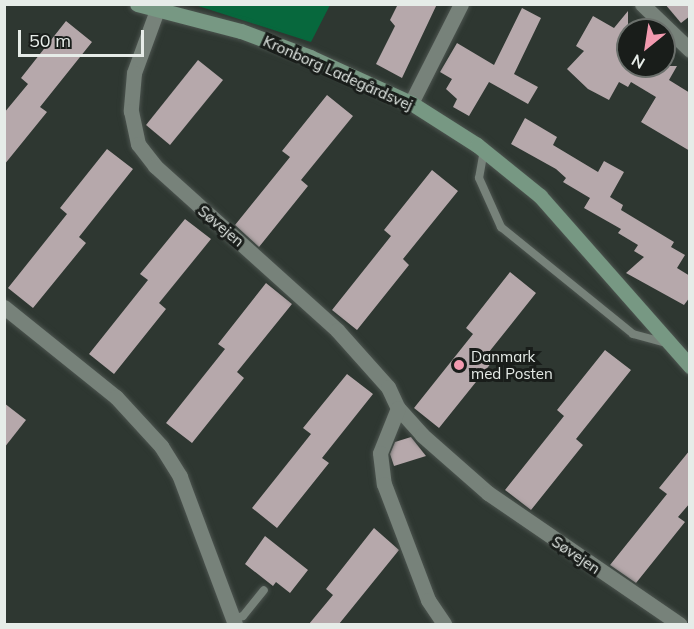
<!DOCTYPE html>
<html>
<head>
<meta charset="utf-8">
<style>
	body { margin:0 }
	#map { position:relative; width:694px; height:629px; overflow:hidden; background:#2e3731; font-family:Mulish,sans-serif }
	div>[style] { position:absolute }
	.green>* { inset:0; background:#07683d }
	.building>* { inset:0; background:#b6a8ab }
	.roads { filter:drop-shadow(0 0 2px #4c544f) drop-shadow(0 0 2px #4c544f) }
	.lane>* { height:8px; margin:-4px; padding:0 4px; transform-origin:4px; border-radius:4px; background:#77827a }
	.street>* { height:15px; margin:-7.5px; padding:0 7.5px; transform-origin:7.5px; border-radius:7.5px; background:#77827a }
	.secondary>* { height:15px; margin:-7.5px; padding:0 7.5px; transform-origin:7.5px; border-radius:7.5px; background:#779883 }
	.dots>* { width:16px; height:16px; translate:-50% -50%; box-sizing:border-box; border:3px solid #191d1a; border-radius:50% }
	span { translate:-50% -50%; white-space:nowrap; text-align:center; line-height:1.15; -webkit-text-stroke:6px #191d1a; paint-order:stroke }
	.street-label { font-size:15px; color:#e6ece8 }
	.poi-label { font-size:15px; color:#e6ece8 }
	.left { translate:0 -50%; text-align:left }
	.frame { position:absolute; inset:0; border:6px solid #e6ece8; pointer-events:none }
	.north { position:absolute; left:616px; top:18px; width:60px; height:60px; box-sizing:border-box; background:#191d1a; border:2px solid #6b706c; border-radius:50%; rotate:210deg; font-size:16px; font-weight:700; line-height:24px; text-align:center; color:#e6ece8 }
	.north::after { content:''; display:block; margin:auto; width:21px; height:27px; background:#f29aaf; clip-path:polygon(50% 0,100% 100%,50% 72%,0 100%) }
	.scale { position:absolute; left:18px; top:30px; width:126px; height:27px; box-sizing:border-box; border:3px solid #e6ece8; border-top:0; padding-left:8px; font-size:18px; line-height:21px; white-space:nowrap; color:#e6ece8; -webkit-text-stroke:4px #191d1a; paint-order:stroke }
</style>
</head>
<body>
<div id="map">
	<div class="green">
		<div style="clip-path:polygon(195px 5px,330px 4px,330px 5px,311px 42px)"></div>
	</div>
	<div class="building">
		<div style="clip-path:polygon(398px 4px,437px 4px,402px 78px,376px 64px,395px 26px,390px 20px)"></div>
		<div style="clip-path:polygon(665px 4px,690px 4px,690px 16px,681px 23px)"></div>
		<div style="clip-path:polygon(522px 8px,541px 18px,514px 74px,538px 87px,528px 104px,489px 82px,469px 116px,453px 107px,457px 99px,446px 89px,452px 79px,440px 72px,457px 43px,494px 65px)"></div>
		<div style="clip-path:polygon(628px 11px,628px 66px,677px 66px,669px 80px,690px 93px,690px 151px,641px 122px,656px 97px,631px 82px,628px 87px,619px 82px,609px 100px,588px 89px,567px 69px,584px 51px,576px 46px,593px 16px,614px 28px)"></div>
		<div style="clip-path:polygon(66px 21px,92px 42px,40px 107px,47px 112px,4px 165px,4px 113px,28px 84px,21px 78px)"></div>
		<div style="clip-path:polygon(198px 60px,223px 80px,170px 145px,146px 125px)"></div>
		<div style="clip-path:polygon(327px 95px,353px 116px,301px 180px,308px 186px,259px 247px,235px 225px,290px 157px,282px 151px)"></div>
		<div style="clip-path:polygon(525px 118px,557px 137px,553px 145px,598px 172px,604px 161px,624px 172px,610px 197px,623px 205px,621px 210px,674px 242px,671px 247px,685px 255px,677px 268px,690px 276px,690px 297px,684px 305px,626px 273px,644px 257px,634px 251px,638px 245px,618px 233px,621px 229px,584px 208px,590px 198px,563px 182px,566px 178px,556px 169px,511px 144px)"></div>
		<div style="clip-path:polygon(107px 149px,133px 169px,79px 237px,86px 243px,33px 308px,8px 288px,67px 214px,60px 208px)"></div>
		<div style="clip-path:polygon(432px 170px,458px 191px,403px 259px,409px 265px,357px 330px,332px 310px,391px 236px,384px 230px)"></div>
		<div style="clip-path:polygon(185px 219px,211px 239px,159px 303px,166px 309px,114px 374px,89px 354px,148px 280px,140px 274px)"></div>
		<div style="clip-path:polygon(510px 272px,536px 293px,485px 357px,492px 362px,439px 428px,414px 408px,473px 334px,466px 328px)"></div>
		<div style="clip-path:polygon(266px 283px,292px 304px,237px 372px,244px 378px,192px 443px,166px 423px,225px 349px,218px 344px)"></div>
		<div style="clip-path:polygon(605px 350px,631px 370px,576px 439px,583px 445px,531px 510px,505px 490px,564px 416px,557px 410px)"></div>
		<div style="clip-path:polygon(347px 374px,373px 394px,322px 458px,329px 463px,277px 528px,252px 508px,311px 434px,303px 428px)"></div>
		<div style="clip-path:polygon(4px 403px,26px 420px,4px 448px)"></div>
		<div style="clip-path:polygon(411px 437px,426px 456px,394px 466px,390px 454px,395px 442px)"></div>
		<div style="clip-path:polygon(690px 450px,690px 503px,678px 517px,685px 522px,636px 583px,610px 565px,667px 494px,659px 488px)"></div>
		<div style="clip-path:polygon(374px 528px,399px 550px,339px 624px,309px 624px,333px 595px,326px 589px)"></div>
		<div style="clip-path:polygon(265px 536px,308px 570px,290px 593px,276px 582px,273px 586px,245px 564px)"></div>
	</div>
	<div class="roads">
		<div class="lane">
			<div style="left:484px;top:150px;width:28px;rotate:100deg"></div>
			<div style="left:479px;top:178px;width:54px;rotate:65.8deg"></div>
			<div style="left:501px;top:227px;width:170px;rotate:39deg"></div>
			<div style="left:633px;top:334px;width:35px;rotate:15deg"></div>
			<div style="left:233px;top:619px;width:10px;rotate:-17deg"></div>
			<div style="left:243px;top:616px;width:33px;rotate:-51deg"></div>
		</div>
		<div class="street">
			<div style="left:642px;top:4px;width:66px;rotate:43.8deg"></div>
			<div style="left:157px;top:10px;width:67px;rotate:110.1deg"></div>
			<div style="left:134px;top:73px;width:38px;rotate:95deg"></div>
			<div style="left:131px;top:111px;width:34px;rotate:78deg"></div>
			<div style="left:138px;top:144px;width:28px;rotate:52deg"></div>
			<div style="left:155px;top:166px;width:245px;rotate:42deg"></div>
			<div style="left:337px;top:330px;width:76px;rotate:48.2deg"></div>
			<div style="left:388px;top:387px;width:23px;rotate:65deg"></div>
			<div style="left:398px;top:408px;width:36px;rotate:48deg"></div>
			<div style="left:422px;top:435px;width:88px;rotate:41.3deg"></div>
			<div style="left:488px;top:493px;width:232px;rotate:34.4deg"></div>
			<div style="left:411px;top:103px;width:111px;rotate:-63.2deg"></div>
			<div style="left:4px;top:307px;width:144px;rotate:38.8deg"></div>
			<div style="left:116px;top:397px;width:67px;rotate:47.4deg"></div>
			<div style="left:161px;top:446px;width:36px;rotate:58deg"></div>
			<div style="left:180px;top:477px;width:157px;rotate:69.5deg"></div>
			<div style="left:398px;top:408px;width:48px;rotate:111.8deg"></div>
			<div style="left:380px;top:453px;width:31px;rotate:83deg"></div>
			<div style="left:384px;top:484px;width:124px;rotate:69.2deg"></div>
			<div style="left:428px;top:600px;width:29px;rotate:56deg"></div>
		</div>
		<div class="secondary">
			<div style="left:137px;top:4px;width:107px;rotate:14.6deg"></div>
			<div style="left:241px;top:31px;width:74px;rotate:20.6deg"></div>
			<div style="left:310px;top:57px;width:111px;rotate:24.5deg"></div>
			<div style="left:411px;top:103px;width:78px;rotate:32.5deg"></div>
			<div style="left:477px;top:145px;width:81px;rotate:39deg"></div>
			<div style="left:540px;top:196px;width:227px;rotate:48.6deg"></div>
		</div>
	</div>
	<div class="dots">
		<div style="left:459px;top:365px;background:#f29aaf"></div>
	</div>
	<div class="street-label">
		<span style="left:338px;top:73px;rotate:24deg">Kronborg Ladegårdsvej</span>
		<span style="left:221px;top:226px;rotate:40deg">Søvejen</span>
		<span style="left:576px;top:555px;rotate:34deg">Søvejen</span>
	</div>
	<div class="poi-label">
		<span class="left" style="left:471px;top:365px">Danmark<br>med Posten</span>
	</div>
	<div class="frame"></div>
	<div class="north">N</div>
	<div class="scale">50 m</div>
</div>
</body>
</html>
